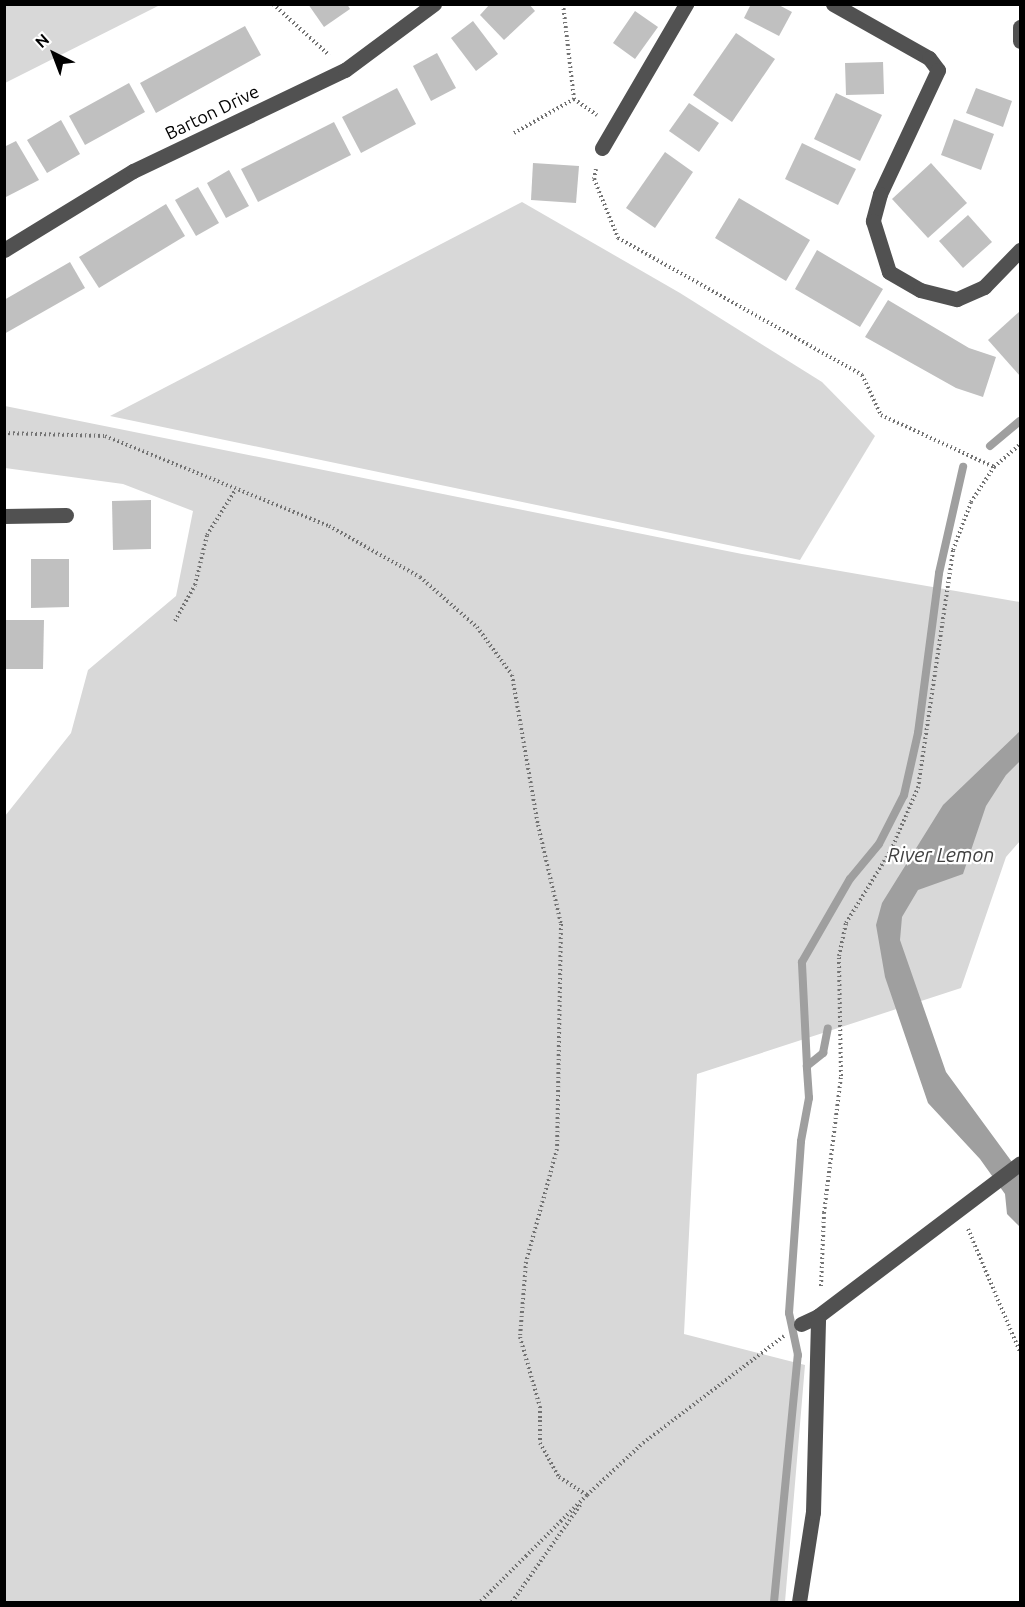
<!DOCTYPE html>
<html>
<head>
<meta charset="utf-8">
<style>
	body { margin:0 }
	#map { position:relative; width:1025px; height:1607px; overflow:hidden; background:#fff; font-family:Ubuntu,sans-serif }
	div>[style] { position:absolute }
	.green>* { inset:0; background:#d8d8d8 }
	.water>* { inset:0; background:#9f9f9f }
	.stream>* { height:8px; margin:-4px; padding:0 4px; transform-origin:4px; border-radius:4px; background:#9f9f9f }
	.building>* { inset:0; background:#c0c0c0 }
	.path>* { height:4px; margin-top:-2px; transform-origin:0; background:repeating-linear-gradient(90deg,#737373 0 1.5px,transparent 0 4.5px) }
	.minor>* { height:15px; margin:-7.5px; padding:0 7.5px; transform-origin:7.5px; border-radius:7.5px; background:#515151 }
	span { translate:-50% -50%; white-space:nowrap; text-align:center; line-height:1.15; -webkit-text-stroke:4.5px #fff; paint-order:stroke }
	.street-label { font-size:18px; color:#000 }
	.water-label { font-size:20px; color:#404040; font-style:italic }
	.frame { position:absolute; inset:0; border:6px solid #000; pointer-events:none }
	.north { position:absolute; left:24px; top:24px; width:60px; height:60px; -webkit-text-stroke:4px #fff; paint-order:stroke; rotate:318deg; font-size:16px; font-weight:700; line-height:24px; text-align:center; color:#000 }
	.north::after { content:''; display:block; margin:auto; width:21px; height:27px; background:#000; clip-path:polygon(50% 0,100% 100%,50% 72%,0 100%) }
</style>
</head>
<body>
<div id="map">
	<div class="green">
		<div style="clip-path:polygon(5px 4px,160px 4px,160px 5px,5px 83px)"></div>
		<div style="clip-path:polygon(522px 202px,680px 293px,822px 382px,875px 436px,800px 560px,110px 416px)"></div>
		<div style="clip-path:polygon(5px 406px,742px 554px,1020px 602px,1020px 841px,1006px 857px,961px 988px,697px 1074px,684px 1334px,805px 1365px,785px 1602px,5px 1602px,5px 816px,71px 733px,88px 670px,176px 596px,193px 511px,123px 484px,5px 468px)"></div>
	</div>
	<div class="water">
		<div style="clip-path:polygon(1020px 731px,1020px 761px,1006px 775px,986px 806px,963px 874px,918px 890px,902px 917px,900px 940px,946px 1072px,1020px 1173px,1020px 1227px,1007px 1214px,1005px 1194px,980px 1159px,928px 1103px,885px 977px,876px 925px,882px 903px,943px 805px)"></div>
	</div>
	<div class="stream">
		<div style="left:990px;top:446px;width:39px;rotate:-40deg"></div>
		<div style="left:807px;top:1066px;width:104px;rotate:-92.8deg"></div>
		<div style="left:802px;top:962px;width:96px;rotate:-60deg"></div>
		<div style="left:850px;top:879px;width:45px;rotate:-50.4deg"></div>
		<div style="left:879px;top:844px;width:55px;rotate:-63deg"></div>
		<div style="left:904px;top:795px;width:64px;rotate:-77.3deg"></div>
		<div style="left:918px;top:733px;width:161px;rotate:-82.5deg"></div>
		<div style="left:939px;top:573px;width:109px;rotate:-77.2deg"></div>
		<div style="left:774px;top:1602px;width:248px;rotate:-84.5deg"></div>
		<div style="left:798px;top:1355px;width:43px;rotate:-102.1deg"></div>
		<div style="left:789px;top:1313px;width:172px;rotate:-86deg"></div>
		<div style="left:801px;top:1141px;width:44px;rotate:-79.5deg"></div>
		<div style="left:809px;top:1098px;width:32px;rotate:-94deg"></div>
		<div style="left:807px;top:1066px;width:21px;rotate:-39deg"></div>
		<div style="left:823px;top:1053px;width:25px;rotate:-79deg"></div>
	</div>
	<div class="building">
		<div style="clip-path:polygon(308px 4px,347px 4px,350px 9px,324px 27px)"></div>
		<div style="clip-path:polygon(490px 4px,529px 4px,535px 11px,504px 40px,480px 15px)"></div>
		<div style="clip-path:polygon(751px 4px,777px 4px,792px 12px,779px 36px,744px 18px)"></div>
		<div style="clip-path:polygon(635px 11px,658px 27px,635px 59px,613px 43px)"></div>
		<div style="clip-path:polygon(473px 21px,498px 54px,476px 71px,451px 38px)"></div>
		<div style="clip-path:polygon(245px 26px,261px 55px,156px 113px,140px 83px)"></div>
		<div style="clip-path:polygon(736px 33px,775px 59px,732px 122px,693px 95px)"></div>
		<div style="clip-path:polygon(437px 53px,456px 88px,431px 101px,413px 66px)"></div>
		<div style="clip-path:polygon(883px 62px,884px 94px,846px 95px,845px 63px)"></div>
		<div style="clip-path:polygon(129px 83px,145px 112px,85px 145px,69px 116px)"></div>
		<div style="clip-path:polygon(397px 88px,416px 124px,361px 153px,342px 117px)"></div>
		<div style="clip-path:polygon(976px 88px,1012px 101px,1003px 127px,966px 113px)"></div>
		<div style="clip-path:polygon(836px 93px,882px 115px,860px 161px,814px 139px)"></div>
		<div style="clip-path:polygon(689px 103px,719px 123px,699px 152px,669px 131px)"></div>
		<div style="clip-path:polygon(954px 119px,994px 134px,981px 170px,941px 155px)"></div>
		<div style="clip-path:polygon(61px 120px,80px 154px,47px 173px,27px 140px)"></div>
		<div style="clip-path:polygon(334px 122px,351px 155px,258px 202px,241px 169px)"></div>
		<div style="clip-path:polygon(16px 141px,39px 180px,4px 198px,4px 147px)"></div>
		<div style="clip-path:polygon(802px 143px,856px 169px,838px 205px,785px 179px)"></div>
		<div style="clip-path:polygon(665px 152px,693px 172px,655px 228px,626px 208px)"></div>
		<div style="clip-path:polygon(533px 163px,579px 166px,576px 203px,531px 200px)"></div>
		<div style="clip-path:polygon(931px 163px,967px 203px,928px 238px,892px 199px)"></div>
		<div style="clip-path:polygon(229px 170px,249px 206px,226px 218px,207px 183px)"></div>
		<div style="clip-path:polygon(198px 187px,219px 223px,196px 236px,175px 200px)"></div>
		<div style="clip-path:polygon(739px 198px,810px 240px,786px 281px,715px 238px)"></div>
		<div style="clip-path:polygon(166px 204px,185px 236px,99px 288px,79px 257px)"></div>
		<div style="clip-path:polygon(968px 215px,992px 242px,963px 268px,939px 241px)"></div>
		<div style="clip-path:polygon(817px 250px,883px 289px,860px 327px,795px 289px)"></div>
		<div style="clip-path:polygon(70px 262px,85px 288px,4px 334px,4px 300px)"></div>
		<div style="clip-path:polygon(888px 300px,969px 348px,996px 357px,983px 397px,956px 388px,865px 337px)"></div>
		<div style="clip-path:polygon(1020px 311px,1020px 376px,988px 340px)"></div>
		<div style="clip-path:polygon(151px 500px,151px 549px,113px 550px,112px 501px)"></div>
		<div style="clip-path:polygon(31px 559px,69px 559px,69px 607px,31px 608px)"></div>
		<div style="clip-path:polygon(4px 620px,44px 620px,43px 669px,4px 669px)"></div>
	</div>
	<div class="path">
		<div style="left:273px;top:4px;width:76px;rotate:42.3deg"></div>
		<div style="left:563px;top:4px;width:96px;rotate:83.4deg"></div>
		<div style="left:574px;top:99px;width:28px;rotate:35deg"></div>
		<div style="left:514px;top:133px;width:69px;rotate:-29.5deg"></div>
		<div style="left:596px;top:169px;width:10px;rotate:101deg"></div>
		<div style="left:594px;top:179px;width:64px;rotate:67.9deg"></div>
		<div style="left:618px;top:238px;width:280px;rotate:29.3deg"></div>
		<div style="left:862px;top:375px;width:44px;rotate:64.6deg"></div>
		<div style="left:881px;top:415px;width:124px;rotate:24.7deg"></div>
		<div style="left:4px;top:433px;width:101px;rotate:1.7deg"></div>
		<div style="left:105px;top:436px;width:241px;rotate:21.9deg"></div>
		<div style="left:329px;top:526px;width:104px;rotate:29.3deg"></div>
		<div style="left:420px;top:577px;width:76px;rotate:41.3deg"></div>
		<div style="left:477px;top:627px;width:59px;rotate:53.9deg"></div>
		<div style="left:512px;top:675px;width:152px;rotate:80.2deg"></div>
		<div style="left:538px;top:825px;width:102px;rotate:76.9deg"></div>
		<div style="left:561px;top:924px;width:225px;rotate:91deg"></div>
		<div style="left:557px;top:1149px;width:117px;rotate:105.3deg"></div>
		<div style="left:526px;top:1262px;width:75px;rotate:94.6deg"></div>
		<div style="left:520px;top:1337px;width:73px;rotate:74.1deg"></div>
		<div style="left:540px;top:1407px;width:36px;rotate:90deg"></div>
		<div style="left:540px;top:1443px;width:39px;rotate:61deg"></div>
		<div style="left:559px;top:1477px;width:33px;rotate:33deg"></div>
		<div style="left:587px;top:1495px;width:151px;rotate:135deg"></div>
		<div style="left:175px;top:621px;width:41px;rotate:-60.9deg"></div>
		<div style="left:195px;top:585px;width:51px;rotate:-76.5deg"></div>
		<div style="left:207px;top:535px;width:54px;rotate:-57.8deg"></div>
		<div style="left:968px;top:1229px;width:134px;rotate:67.1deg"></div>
		<div style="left:821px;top:1286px;width:73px;rotate:-87.6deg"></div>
		<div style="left:824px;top:1213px;width:138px;rotate:-82.9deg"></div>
		<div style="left:841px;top:1076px;width:120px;rotate:-91deg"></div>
		<div style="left:839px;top:956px;width:34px;rotate:-78deg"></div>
		<div style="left:846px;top:923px;width:86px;rotate:-58.3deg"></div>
		<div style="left:891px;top:850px;width:68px;rotate:-66.5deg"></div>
		<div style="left:918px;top:788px;width:241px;rotate:-81.6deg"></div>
		<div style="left:953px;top:550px;width:51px;rotate:-69.4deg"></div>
		<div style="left:971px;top:502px;width:42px;rotate:-56.7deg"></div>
		<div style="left:994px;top:467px;width:35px;rotate:-41deg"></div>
		<div style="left:587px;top:1495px;width:76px;rotate:-42.9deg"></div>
		<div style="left:643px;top:1443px;width:177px;rotate:-37.2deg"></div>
		<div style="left:512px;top:1602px;width:120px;rotate:-54.9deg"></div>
	</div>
	<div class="minor">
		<div style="left:833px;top:4px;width:110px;rotate:29.4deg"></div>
		<div style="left:929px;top:58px;width:15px;rotate:53deg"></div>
		<div style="left:938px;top:70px;width:137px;rotate:115.1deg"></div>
		<div style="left:880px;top:194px;width:28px;rotate:105deg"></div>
		<div style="left:873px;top:221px;width:53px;rotate:72.6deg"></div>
		<div style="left:889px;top:272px;width:36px;rotate:30deg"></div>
		<div style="left:920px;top:290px;width:38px;rotate:14deg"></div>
		<div style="left:957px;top:299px;width:30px;rotate:-24deg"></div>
		<div style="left:984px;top:287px;width:52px;rotate:-45.8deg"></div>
		<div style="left:1020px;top:27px;width:14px;rotate:90deg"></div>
		<div style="left:602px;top:148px;width:167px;rotate:-59.7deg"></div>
		<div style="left:4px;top:250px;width:151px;rotate:-31.5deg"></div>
		<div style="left:133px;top:171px;width:235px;rotate:-25.5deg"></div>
		<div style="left:345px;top:70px;width:111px;rotate:-36.6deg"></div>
		<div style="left:4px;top:516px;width:62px;rotate:-0.9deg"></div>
		<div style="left:801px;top:1324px;width:19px;rotate:-25deg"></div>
		<div style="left:818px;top:1316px;width:253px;rotate:-37.1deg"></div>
		<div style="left:799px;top:1602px;width:91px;rotate:-81.2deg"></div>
		<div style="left:813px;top:1512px;width:196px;rotate:-88.5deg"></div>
	</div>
	<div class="street-label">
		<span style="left:212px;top:112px;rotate:-26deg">Barton Drive</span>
	</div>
	<div class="water-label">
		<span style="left:941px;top:854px">River Lemon</span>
	</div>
	<div class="frame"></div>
	<div class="north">N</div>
</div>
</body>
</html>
